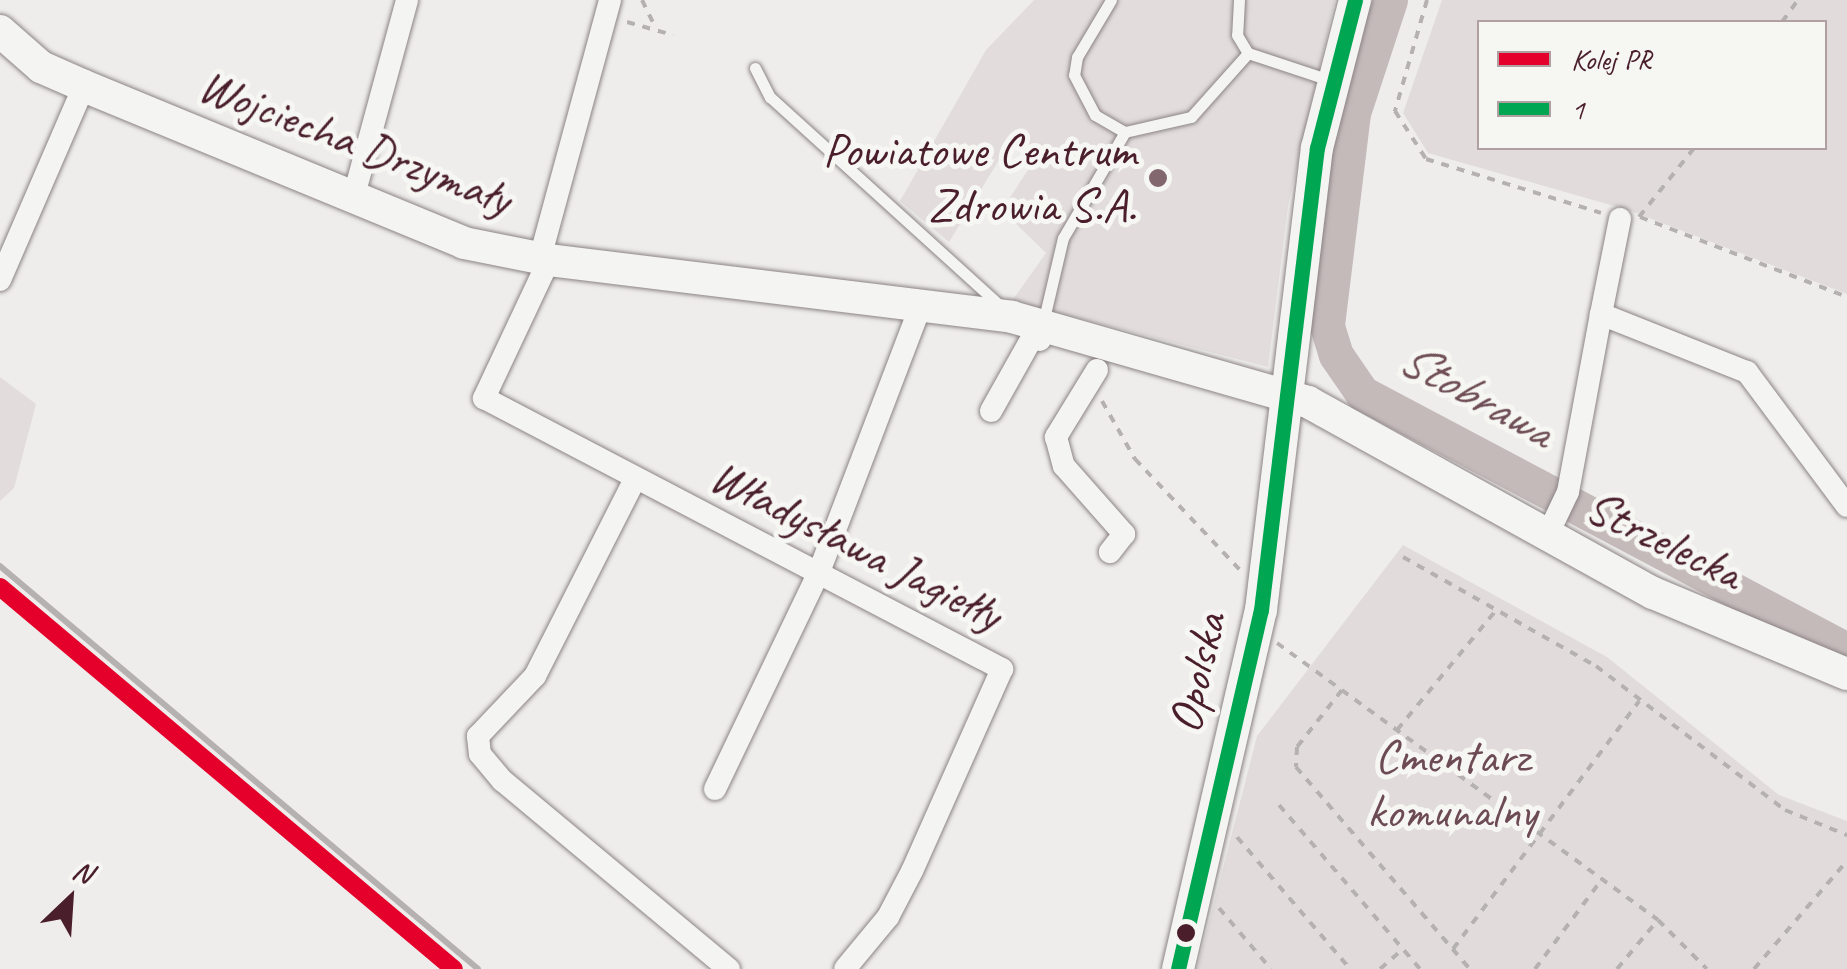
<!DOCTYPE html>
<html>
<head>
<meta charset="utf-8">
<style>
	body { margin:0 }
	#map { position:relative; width:1847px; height:969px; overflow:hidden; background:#eeedeb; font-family:Caveat,sans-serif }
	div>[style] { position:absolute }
	.built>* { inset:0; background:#e2dddc }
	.green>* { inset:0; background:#e1dcdb }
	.river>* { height:35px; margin:-17.5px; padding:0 17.5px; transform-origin:17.5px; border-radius:17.5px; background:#c5baba }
	.path>* { height:4px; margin-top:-2px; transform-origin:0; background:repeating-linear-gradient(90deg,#b5b1b0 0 8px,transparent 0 16px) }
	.roads { filter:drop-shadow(0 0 2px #8c8385) drop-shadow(0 0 2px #8c8385) }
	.lane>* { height:11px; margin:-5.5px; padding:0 5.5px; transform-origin:5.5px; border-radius:5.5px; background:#f4f4f2 }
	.street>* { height:22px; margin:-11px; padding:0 11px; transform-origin:11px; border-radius:11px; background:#f4f4f2 }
	.secondary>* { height:32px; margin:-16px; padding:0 16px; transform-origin:16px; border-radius:16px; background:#f4f4f2 }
	.rail>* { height:6px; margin:-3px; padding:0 3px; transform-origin:3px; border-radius:3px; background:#b5b1b0 }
	.bus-1>* { height:15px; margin:-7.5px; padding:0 7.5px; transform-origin:7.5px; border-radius:7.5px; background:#00a651 }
	.rail-1>* { height:18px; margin:-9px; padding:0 9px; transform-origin:9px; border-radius:9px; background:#e4002b }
	.dots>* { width:28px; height:28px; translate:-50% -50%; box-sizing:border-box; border:5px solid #f6f6f2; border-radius:50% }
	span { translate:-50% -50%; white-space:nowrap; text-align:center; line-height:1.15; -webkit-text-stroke:10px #f6f6f2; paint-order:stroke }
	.street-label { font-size:48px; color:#4a1f2b }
	.poi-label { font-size:48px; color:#4a1f2b }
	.right { translate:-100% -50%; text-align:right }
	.park-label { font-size:48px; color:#6d4b54 }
	.water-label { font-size:50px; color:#6f4e56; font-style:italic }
	.legend { position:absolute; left:1477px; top:20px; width:350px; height:130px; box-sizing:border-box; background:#f6f6f2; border:2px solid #b1a0a2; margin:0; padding:12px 18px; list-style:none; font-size:30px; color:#4a1f2b }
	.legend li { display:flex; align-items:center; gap:20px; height:50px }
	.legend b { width:50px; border:2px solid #b1a0a2 }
	.north { position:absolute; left:20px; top:849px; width:100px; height:100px; -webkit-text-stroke:8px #f6f6f2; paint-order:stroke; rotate:25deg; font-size:28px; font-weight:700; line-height:40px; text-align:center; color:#4a1f2b }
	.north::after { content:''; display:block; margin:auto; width:35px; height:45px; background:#4a1f2b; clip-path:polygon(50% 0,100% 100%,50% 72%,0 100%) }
</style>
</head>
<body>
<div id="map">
	<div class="built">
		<div style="clip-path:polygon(1034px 0,1335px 0,1288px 206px,1268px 367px,1012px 301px,1046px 253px,1002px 210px,1035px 159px,1010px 142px,949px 242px,900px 201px,986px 50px)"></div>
		<div style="clip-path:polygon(0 377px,36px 404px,14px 488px,0 501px)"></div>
	</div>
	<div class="green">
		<div style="clip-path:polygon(evenodd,1442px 0,1847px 0,1847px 294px,1628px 210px,1428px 153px,1403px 113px,1442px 0,1480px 22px,1824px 22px,1824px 148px,1480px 148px,1480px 22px)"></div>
		<div style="clip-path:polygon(1403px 545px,1607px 657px,1779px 795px,1847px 821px,1847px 969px,1197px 969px,1257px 736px)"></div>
	</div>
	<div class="river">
		<div style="left:1390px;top:0;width:119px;rotate:108.1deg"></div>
		<div style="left:1353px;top:113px;width:215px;rotate:97deg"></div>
		<div style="left:1327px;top:326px;width:30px;rotate:73deg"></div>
		<div style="left:1336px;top:355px;width:46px;rotate:55.6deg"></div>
		<div style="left:1362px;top:393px;width:549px;rotate:27.92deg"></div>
	</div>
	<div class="path">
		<div style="left:642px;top:0;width:30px;rotate:64deg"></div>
		<div style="left:1427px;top:0;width:116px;rotate:106.1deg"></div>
		<div style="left:1395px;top:111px;width:57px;rotate:57.1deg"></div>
		<div style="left:1426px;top:159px;width:183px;rotate:17.1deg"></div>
		<div style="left:627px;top:22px;width:48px;rotate:15.8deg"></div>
		<div style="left:1782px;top:22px;width:27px;rotate:-54deg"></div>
		<div style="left:1639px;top:217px;width:88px;rotate:-51.4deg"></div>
		<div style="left:1640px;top:217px;width:222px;rotate:21.1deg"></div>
		<div style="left:1102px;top:401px;width:67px;rotate:60.4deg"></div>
		<div style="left:1135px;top:459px;width:153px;rotate:46.6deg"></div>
		<div style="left:1403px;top:557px;width:222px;rotate:29.5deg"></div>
		<div style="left:1596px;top:666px;width:238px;rotate:37.3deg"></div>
		<div style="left:1785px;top:810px;width:67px;rotate:22deg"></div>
		<div style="left:1277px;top:643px;width:471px;rotate:36deg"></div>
		<div style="left:1658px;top:920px;width:69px;rotate:45deg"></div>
		<div style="left:1342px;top:690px;width:73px;rotate:128.3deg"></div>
		<div style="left:1297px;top:747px;width:20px;rotate:93deg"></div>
		<div style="left:1296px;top:767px;width:267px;rotate:49.3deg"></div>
		<div style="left:1397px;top:730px;width:158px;rotate:-50.4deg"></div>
		<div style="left:1279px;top:805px;width:216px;rotate:49.3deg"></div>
		<div style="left:1237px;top:837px;width:174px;rotate:49.4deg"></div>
		<div style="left:1219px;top:908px;width:80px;rotate:49.6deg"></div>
		<div style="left:1453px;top:949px;width:310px;rotate:-53.1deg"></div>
		<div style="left:1380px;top:969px;width:30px;rotate:-41deg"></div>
		<div style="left:1535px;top:969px;width:112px;rotate:-53.3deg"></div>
		<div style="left:1617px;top:969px;width:64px;rotate:-50.1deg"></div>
		<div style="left:1754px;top:969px;width:143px;rotate:-49.3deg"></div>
	</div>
	<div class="roads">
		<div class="lane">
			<div style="left:1111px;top:0;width:66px;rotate:120.8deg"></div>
			<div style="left:1077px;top:57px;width:18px;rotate:99deg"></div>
			<div style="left:1074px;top:75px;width:45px;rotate:62.3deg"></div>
			<div style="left:1095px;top:115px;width:34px;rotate:30deg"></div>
			<div style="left:1125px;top:132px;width:68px;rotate:-12.8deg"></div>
			<div style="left:1191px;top:117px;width:86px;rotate:-48.3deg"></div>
			<div style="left:1239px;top:0;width:35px;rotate:93deg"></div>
			<div style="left:1237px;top:35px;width:21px;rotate:59deg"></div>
			<div style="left:1248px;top:53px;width:89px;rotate:18.4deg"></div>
			<div style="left:755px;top:68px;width:33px;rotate:63deg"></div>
			<div style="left:770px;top:97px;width:313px;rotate:42.2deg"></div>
			<div style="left:1043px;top:323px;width:87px;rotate:-76.8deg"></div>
			<div style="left:1063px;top:238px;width:123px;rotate:-59.7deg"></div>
		</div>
		<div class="street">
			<div style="left:353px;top:199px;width:206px;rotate:-74.8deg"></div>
			<div style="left:540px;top:258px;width:267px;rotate:-74.8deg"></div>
			<div style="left:549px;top:260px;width:153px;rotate:115.2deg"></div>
			<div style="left:484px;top:398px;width:585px;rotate:27.62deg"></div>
			<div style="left:1002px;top:669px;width:221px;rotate:114deg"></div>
			<div style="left:912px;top:871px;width:52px;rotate:117.6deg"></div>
			<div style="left:888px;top:917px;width:67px;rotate:129.6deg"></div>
			<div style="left:0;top:280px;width:211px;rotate:-66.6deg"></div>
			<div style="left:1601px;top:314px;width:97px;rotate:-78.7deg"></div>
			<div style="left:1097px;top:370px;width:79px;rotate:121.5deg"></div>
			<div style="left:1056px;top:437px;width:30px;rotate:75deg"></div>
			<div style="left:1064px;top:466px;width:91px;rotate:48.6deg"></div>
			<div style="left:1124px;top:534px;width:23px;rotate:128deg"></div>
			<div style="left:991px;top:411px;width:84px;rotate:-60.7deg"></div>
			<div style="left:1032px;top:338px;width:8px;rotate:14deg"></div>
			<div style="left:635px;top:479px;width:221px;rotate:116.9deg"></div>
			<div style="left:535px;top:676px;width:83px;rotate:133.5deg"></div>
			<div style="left:478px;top:736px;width:18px;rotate:84deg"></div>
			<div style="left:480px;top:754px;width:35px;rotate:50deg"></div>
			<div style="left:503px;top:781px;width:294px;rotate:39.8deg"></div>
			<div style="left:1547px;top:536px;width:49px;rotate:-64.5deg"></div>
			<div style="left:1568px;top:492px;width:181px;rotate:-79.5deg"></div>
			<div style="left:1601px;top:314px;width:157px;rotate:21.7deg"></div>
			<div style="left:1747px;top:372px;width:167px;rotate:53.3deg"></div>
			<div style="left:715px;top:789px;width:241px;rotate:-64.4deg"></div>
			<div style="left:819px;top:572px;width:284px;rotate:-69.1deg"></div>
		</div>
		<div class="secondary">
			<div style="left:0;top:31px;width:55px;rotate:41.3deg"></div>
			<div style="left:41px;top:67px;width:47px;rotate:23.8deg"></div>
			<div style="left:84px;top:86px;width:411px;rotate:22.4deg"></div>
			<div style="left:464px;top:243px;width:87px;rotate:11.3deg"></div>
			<div style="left:549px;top:260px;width:466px;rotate:7deg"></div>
			<div style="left:1012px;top:317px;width:308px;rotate:16deg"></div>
			<div style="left:1308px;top:402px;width:394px;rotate:29deg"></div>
			<div style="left:1653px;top:593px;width:210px;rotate:22.7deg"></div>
			<div style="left:1178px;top:969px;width:368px;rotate:-77deg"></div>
			<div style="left:1261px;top:610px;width:465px;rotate:-83.1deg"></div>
			<div style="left:1317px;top:148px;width:153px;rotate:-75.6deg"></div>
		</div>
	</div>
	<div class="rail">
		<div style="left:0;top:566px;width:625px;rotate:40.13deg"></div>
	</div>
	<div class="bus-1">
		<div style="left:1178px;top:969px;width:368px;rotate:-77deg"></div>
		<div style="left:1261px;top:610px;width:465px;rotate:-83.1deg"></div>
		<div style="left:1317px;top:148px;width:153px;rotate:-75.6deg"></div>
	</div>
	<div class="rail-1">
		<div style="left:0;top:587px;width:593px;rotate:40.08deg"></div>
	</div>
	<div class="dots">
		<div style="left:1158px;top:178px;background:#83676e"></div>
		<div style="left:1186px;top:933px;background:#4a1f2b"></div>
	</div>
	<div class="street-label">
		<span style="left:355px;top:142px;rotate:21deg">Wojciecha Drzymały</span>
		<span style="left:1664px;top:540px;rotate:26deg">Strzelecka</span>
		<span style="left:856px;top:545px;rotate:27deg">Władysława Jagiełły</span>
		<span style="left:1197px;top:673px;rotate:-77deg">Opolska</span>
	</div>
	<div class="poi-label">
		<span class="right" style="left:1136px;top:178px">Powiatowe Centrum<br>Zdrowia S.A.</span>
	</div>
	<div class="park-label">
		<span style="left:1452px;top:784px">Cmentarz<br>komunalny</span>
	</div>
	<div class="water-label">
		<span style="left:1476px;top:394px;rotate:29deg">Stobrawa</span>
	</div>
	<ul class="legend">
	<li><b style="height:12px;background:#e4002b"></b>Kolej PR</li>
	<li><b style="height:12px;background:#00a651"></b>1</li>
	</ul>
	<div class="north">N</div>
</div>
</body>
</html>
